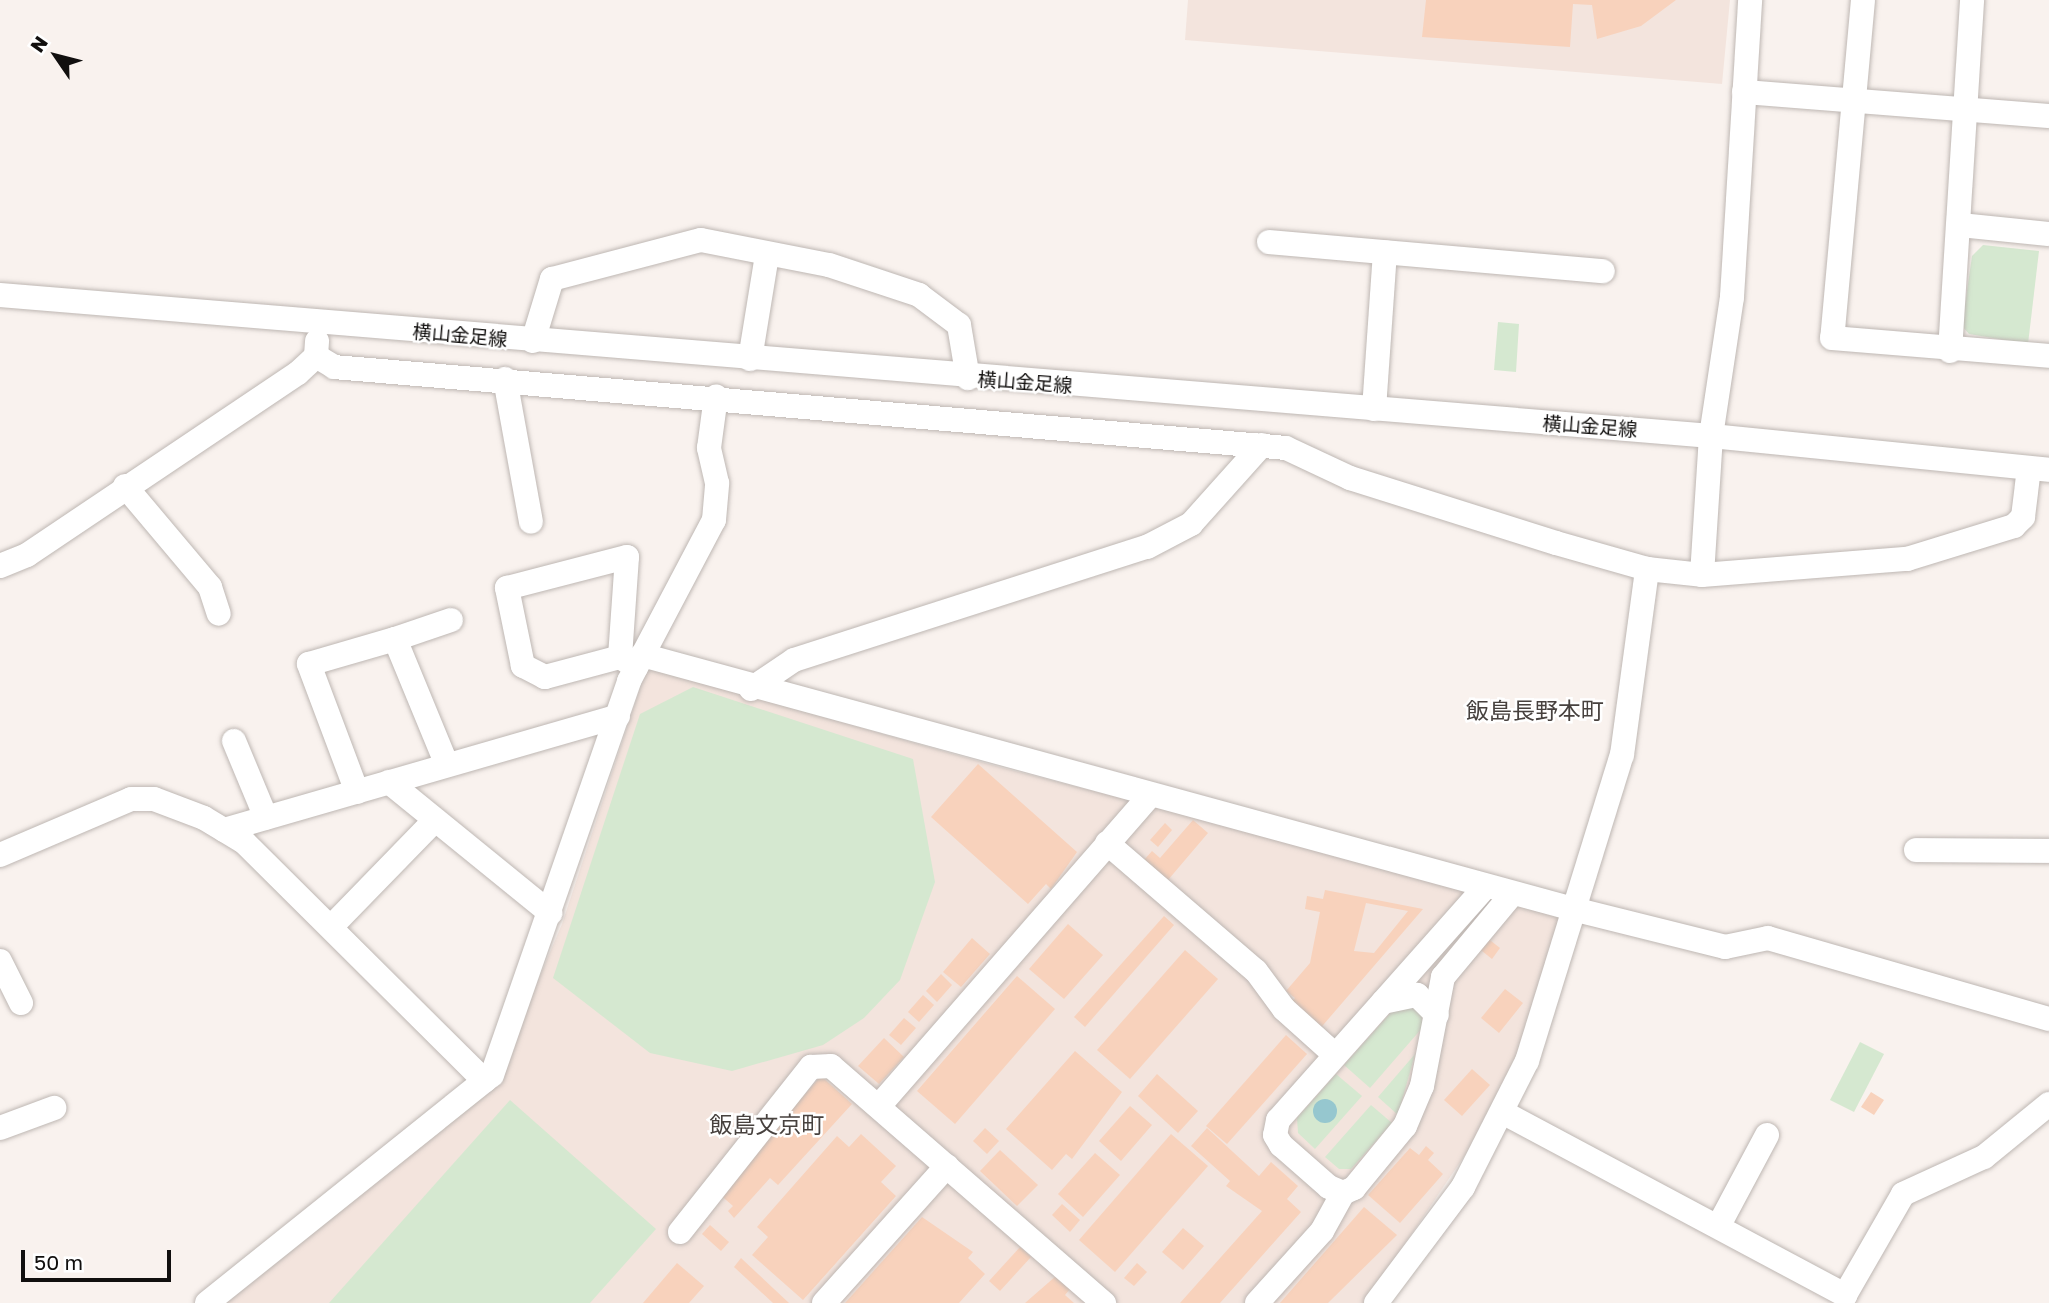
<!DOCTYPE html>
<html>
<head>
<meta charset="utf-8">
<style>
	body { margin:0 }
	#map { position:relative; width:2049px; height:1303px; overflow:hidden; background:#f9f2ee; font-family:"Golos Text","Noto Sans JP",sans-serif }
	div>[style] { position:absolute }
	.built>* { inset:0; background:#f3e4dd }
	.green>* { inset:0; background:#d5e8d0 }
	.water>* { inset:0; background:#96c7cf }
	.round { border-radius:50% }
	.building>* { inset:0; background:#f8d2bc }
	.roads { filter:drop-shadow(0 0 2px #beb7b3) drop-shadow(0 0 2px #beb7b3) }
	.minor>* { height:24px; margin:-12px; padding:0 12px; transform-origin:12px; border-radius:12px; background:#fff }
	span { translate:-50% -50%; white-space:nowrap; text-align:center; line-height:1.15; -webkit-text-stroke:5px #fff; paint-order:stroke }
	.street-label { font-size:19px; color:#110f0e }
	.quarter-label { font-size:23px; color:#47413e }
	.north { position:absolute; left:21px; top:21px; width:70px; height:70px; -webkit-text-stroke:5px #fff; paint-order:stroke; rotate:305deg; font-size:19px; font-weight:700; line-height:28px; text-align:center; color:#110f0e }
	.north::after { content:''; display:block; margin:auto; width:24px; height:32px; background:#110f0e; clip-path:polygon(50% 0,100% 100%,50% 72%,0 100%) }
	.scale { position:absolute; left:21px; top:1250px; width:150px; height:32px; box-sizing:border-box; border:4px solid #110f0e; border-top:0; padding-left:9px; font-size:21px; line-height:24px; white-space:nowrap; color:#110f0e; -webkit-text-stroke:5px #fff; paint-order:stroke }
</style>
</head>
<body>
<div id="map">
	<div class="built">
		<div style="clip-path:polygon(1188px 0,1730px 0,1722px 84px,1185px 40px)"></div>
		<div style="clip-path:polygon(647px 667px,1003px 768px,1570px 913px,1498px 1106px,1365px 1303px,217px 1303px,496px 1079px,562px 924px)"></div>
	</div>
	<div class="green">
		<div style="clip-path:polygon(1983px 245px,2039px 251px,2028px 344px,1969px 334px,1962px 326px,1972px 256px)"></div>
		<div style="clip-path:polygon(1498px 322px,1519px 324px,1516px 372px,1494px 370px)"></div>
		<div style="clip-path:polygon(693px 687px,913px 759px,935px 882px,900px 980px,864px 1018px,823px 1045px,732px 1071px,650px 1053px,553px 978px,640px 714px)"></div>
		<div style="clip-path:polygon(1412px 1005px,1421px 1011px,1423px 1027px,1370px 1088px,1344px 1065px,1395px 1008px)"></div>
		<div style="clip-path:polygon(1860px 1042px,1884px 1054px,1854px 1112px,1830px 1100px)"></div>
		<div style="clip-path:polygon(1415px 1054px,1398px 1115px,1378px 1097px)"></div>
		<div style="clip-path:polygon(1336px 1074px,1362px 1096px,1315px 1149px,1298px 1133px,1297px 1118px)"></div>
		<div style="clip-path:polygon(510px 1100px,656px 1229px,590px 1303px,329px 1303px)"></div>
		<div style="clip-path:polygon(1371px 1105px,1392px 1123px,1351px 1169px,1339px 1169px,1325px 1157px)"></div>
	</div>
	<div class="water">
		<div class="round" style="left:1313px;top:1099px;width:24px;height:24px"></div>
	</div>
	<div class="building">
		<div style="clip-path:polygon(1426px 0,1676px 0,1641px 26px,1597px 39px,1592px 5px,1573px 4px,1570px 47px,1422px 37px)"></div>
		<div style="clip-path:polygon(978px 764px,1077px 852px,1051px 889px,1046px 884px,1028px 904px,931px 817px)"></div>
		<div style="clip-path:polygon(1193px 820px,1208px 833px,1168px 880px,1144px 860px,1152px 851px,1160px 858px)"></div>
		<div style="clip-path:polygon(1165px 823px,1172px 830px,1158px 847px,1150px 840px)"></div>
		<div style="clip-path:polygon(evenodd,1325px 890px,1423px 909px,1318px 1031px,1289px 1005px,1295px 998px,1286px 991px,1310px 963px,1320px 912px,1305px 909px,1307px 896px,1323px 899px,1325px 890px,1366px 903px,1408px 911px,1374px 953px,1354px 951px,1366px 903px)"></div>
		<div style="clip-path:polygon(1164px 916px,1174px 925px,1085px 1027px,1074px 1017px)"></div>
		<div style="clip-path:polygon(1068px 924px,1103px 955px,1064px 999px,1029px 969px)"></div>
		<div style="clip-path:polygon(1486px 937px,1500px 948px,1492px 959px,1477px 947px)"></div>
		<div style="clip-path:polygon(972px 938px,990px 954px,961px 987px,943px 972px)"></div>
		<div style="clip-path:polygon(1185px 950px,1218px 979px,1130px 1079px,1097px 1050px)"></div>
		<div style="clip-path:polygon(941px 974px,952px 985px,937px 1002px,926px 991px)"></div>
		<div style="clip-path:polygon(1017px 976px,1055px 1009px,955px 1124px,917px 1091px)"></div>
		<div style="clip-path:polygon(1505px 989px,1523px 1003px,1499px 1033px,1481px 1018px)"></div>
		<div style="clip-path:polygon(923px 995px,934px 1005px,919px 1022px,908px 1012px)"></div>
		<div style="clip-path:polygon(904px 1018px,916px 1028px,901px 1045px,889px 1035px)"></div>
		<div style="clip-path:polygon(1286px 1035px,1307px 1054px,1227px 1144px,1206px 1126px)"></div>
		<div style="clip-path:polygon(884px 1038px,904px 1057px,879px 1084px,858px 1066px)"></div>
		<div style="clip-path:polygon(1075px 1051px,1122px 1092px,1072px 1159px,1066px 1154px,1052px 1170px,1006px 1129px)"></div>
		<div style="clip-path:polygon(1472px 1069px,1490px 1085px,1462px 1116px,1444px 1100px)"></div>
		<div style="clip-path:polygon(1157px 1074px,1198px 1111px,1178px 1133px,1138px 1096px)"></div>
		<div style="clip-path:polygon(821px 1076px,852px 1104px,778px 1185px,770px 1178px,734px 1218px,728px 1211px,733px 1206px,718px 1193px)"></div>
		<div style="clip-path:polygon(1871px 1092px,1884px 1100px,1874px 1115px,1861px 1107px)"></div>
		<div style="clip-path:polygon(1130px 1106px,1152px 1125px,1121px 1161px,1099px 1141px)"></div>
		<div style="clip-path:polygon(985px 1128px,999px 1141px,987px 1154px,973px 1141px)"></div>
		<div style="clip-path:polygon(1207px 1128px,1259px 1176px,1271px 1162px,1298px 1186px,1287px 1199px,1301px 1212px,1220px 1303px,1180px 1303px,1262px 1211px,1226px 1186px,1230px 1181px,1191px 1146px)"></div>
		<div style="clip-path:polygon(861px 1134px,896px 1166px,881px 1182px,896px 1196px,803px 1300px,752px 1255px,768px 1237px,757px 1227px,837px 1136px,849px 1147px)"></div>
		<div style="clip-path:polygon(1171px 1134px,1208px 1166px,1115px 1272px,1079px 1240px)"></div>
		<div style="clip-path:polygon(1426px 1146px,1434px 1153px,1428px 1160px,1443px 1174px,1400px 1223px,1368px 1195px,1410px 1148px,1419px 1155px)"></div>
		<div style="clip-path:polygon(1000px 1150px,1038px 1185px,1017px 1206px,980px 1171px)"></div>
		<div style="clip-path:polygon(1095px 1153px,1120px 1175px,1083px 1217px,1058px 1194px)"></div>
		<div style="clip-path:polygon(1062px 1204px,1080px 1220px,1070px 1232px,1052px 1215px)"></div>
		<div style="clip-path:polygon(1364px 1207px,1397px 1235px,1328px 1303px,1280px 1303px)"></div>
		<div style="clip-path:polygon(922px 1217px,973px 1252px,968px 1258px,985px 1274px,959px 1303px,845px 1303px)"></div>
		<div style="clip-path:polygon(710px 1225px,729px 1242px,721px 1251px,702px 1234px)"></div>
		<div style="clip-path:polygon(1183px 1228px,1204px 1246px,1183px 1270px,1162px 1252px)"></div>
		<div style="clip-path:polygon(1020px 1247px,1031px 1257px,1000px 1291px,989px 1281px)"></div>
		<div style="clip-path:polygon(741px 1258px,789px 1303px,773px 1303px,734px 1267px)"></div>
		<div style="clip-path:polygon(677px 1263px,704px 1286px,689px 1303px,643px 1303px)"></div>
		<div style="clip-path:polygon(1137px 1263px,1147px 1272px,1134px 1286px,1124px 1278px)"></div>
		<div style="clip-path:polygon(1056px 1276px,1070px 1289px,1065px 1295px,1074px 1303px,1025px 1303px)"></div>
	</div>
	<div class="roads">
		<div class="minor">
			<div style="left:1863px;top:0;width:339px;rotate:95.2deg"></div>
			<div style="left:1832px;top:338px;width:218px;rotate:4.7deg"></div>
			<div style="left:1744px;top:92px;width:306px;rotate:4.5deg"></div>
			<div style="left:1960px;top:225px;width:89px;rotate:5.8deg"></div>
			<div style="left:1269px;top:242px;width:335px;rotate:5deg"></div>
			<div style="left:0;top:295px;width:1717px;rotate:4.71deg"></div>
			<div style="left:1711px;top:436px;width:340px;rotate:5.7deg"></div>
			<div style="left:533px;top:341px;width:65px;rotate:-73deg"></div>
			<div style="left:552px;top:279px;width:154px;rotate:-14.7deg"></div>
			<div style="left:701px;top:240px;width:130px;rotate:11.1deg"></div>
			<div style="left:829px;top:265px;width:95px;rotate:18.4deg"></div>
			<div style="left:919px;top:295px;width:50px;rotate:36.9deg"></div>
			<div style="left:959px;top:325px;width:54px;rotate:80.4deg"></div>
			<div style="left:1950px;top:351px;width:352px;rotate:-86.4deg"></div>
			<div style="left:316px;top:356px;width:21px;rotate:31deg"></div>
			<div style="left:334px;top:367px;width:955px;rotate:4.86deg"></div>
			<div style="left:1286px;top:448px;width:71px;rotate:25.1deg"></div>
			<div style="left:1350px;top:478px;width:216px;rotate:17.5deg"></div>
			<div style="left:1556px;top:543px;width:95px;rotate:15.9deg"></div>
			<div style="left:1647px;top:569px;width:55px;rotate:6.2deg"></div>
			<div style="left:1702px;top:575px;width:206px;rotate:-4.5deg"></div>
			<div style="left:1907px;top:559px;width:112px;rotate:-17.1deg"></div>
			<div style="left:2014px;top:526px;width:13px;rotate:-45deg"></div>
			<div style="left:2023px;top:517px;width:49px;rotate:-83deg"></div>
			<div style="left:750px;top:359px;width:105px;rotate:-80.7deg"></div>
			<div style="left:505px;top:379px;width:145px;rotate:79.7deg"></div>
			<div style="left:1374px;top:409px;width:157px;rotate:-86deg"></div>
			<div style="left:125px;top:486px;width:132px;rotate:49.9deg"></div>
			<div style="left:210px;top:587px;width:28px;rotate:72deg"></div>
			<div style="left:0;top:566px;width:29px;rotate:-22deg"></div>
			<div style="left:27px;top:555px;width:326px;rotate:-33.9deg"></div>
			<div style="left:298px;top:373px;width:25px;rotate:-43deg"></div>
			<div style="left:316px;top:356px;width:15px;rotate:-86deg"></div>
			<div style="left:1702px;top:575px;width:139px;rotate:-86.3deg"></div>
			<div style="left:1711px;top:436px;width:141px;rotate:-81.4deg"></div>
			<div style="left:1732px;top:297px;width:298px;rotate:-86.5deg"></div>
			<div style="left:395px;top:639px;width:59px;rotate:-18.7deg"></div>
			<div style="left:642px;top:655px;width:969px;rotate:15.26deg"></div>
			<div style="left:1577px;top:910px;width:153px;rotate:14deg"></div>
			<div style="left:1725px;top:947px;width:44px;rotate:-11.8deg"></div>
			<div style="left:1768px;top:938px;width:292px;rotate:16.1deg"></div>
			<div style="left:620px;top:657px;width:78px;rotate:165.1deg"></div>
			<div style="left:545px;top:677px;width:25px;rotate:-153deg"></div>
			<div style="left:523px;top:666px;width:80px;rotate:-101.6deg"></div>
			<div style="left:507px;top:588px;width:124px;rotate:-14.5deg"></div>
			<div style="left:627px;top:557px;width:100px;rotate:94deg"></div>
			<div style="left:620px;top:657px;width:19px;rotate:32deg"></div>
			<div style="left:751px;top:689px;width:52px;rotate:-34deg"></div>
			<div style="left:794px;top:660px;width:371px;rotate:-17.8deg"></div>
			<div style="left:1147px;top:547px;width:50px;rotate:-27.6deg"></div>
			<div style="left:1191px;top:524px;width:106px;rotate:-48.1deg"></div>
			<div style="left:234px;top:741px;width:83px;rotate:67.4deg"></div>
			<div style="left:389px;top:782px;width:208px;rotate:39.1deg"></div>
			<div style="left:357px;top:792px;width:137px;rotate:-110.6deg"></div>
			<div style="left:309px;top:664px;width:90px;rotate:-16.2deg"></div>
			<div style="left:395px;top:639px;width:136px;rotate:67.6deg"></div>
			<div style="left:224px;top:830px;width:410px;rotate:-16.1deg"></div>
			<div style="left:1107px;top:843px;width:196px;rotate:40.7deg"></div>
			<div style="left:1256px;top:971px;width:47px;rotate:53.6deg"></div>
			<div style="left:1284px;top:1009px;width:69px;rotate:42deg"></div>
			<div style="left:1916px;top:850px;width:133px;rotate:0.4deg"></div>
			<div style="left:0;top:855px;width:142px;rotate:-23.1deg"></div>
			<div style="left:131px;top:799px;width:23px"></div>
			<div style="left:154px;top:799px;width:53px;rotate:20.8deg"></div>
			<div style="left:204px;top:818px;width:47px;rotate:31deg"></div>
			<div style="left:244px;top:842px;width:339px;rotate:44.8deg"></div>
			<div style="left:1486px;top:886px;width:313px;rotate:131.6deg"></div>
			<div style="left:1278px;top:1120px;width:15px;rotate:101deg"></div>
			<div style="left:1275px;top:1135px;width:12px;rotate:59deg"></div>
			<div style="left:1281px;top:1145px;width:64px;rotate:41.2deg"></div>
			<div style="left:1329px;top:1187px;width:15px;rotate:23deg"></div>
			<div style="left:1343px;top:1193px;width:12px;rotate:-24deg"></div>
			<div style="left:1354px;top:1188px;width:80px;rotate:-50.6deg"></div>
			<div style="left:1405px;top:1126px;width:43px;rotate:-67deg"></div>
			<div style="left:1422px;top:1086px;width:111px;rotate:-79.1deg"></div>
			<div style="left:1443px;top:977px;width:109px;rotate:-50.2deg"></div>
			<div style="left:331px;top:927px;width:149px;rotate:-45.8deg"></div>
			<div style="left:0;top:961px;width:47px;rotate:63.4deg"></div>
			<div style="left:1383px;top:1002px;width:35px;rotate:-12deg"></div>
			<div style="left:1417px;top:995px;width:28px;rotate:45deg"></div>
			<div style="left:879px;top:1106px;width:411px;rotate:-48.9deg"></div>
			<div style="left:1504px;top:1113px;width:387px;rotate:28.1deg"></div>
			<div style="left:1845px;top:1295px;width:116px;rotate:-60.1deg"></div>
			<div style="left:1903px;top:1194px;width:89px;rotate:-24.6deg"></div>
			<div style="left:1984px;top:1157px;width:84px;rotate:-39.2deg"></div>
			<div style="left:0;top:1128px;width:58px;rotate:-20.3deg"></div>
			<div style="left:1719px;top:1225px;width:102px;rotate:-61.9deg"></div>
			<div style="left:680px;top:1232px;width:211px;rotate:-51.6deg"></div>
			<div style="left:811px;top:1067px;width:20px;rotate:-3deg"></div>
			<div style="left:831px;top:1066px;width:362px;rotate:41deg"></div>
			<div style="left:207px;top:1303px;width:365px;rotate:-38.7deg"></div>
			<div style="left:492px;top:1075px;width:417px;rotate:-70.8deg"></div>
			<div style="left:629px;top:681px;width:182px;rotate:-62.2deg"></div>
			<div style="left:714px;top:520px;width:37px;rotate:-85deg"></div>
			<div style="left:717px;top:483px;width:36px;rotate:-103deg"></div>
			<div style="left:709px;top:448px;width:52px;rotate:-82.3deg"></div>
			<div style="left:824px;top:1303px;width:184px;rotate:-48.1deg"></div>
			<div style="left:1257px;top:1303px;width:97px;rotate:-47.9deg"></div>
			<div style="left:1322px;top:1231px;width:43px;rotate:-61.1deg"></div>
			<div style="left:1376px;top:1303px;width:145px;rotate:-53.1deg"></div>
			<div style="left:1463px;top:1187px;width:141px;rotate:-63.1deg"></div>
			<div style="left:1527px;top:1061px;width:320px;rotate:-72.8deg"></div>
			<div style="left:1622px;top:755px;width:188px;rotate:-82.3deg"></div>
		</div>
	</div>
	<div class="street-label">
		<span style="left:460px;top:335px;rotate:5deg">横山金足線</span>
		<span style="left:1025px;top:382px;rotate:4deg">横山金足線</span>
		<span style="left:1590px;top:426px;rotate:4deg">横山金足線</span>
	</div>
	<div class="quarter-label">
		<span style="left:1535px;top:710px">飯島長野本町</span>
		<span style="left:767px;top:1124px">飯島文京町</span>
	</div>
	<div class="north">N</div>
	<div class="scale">50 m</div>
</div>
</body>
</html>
